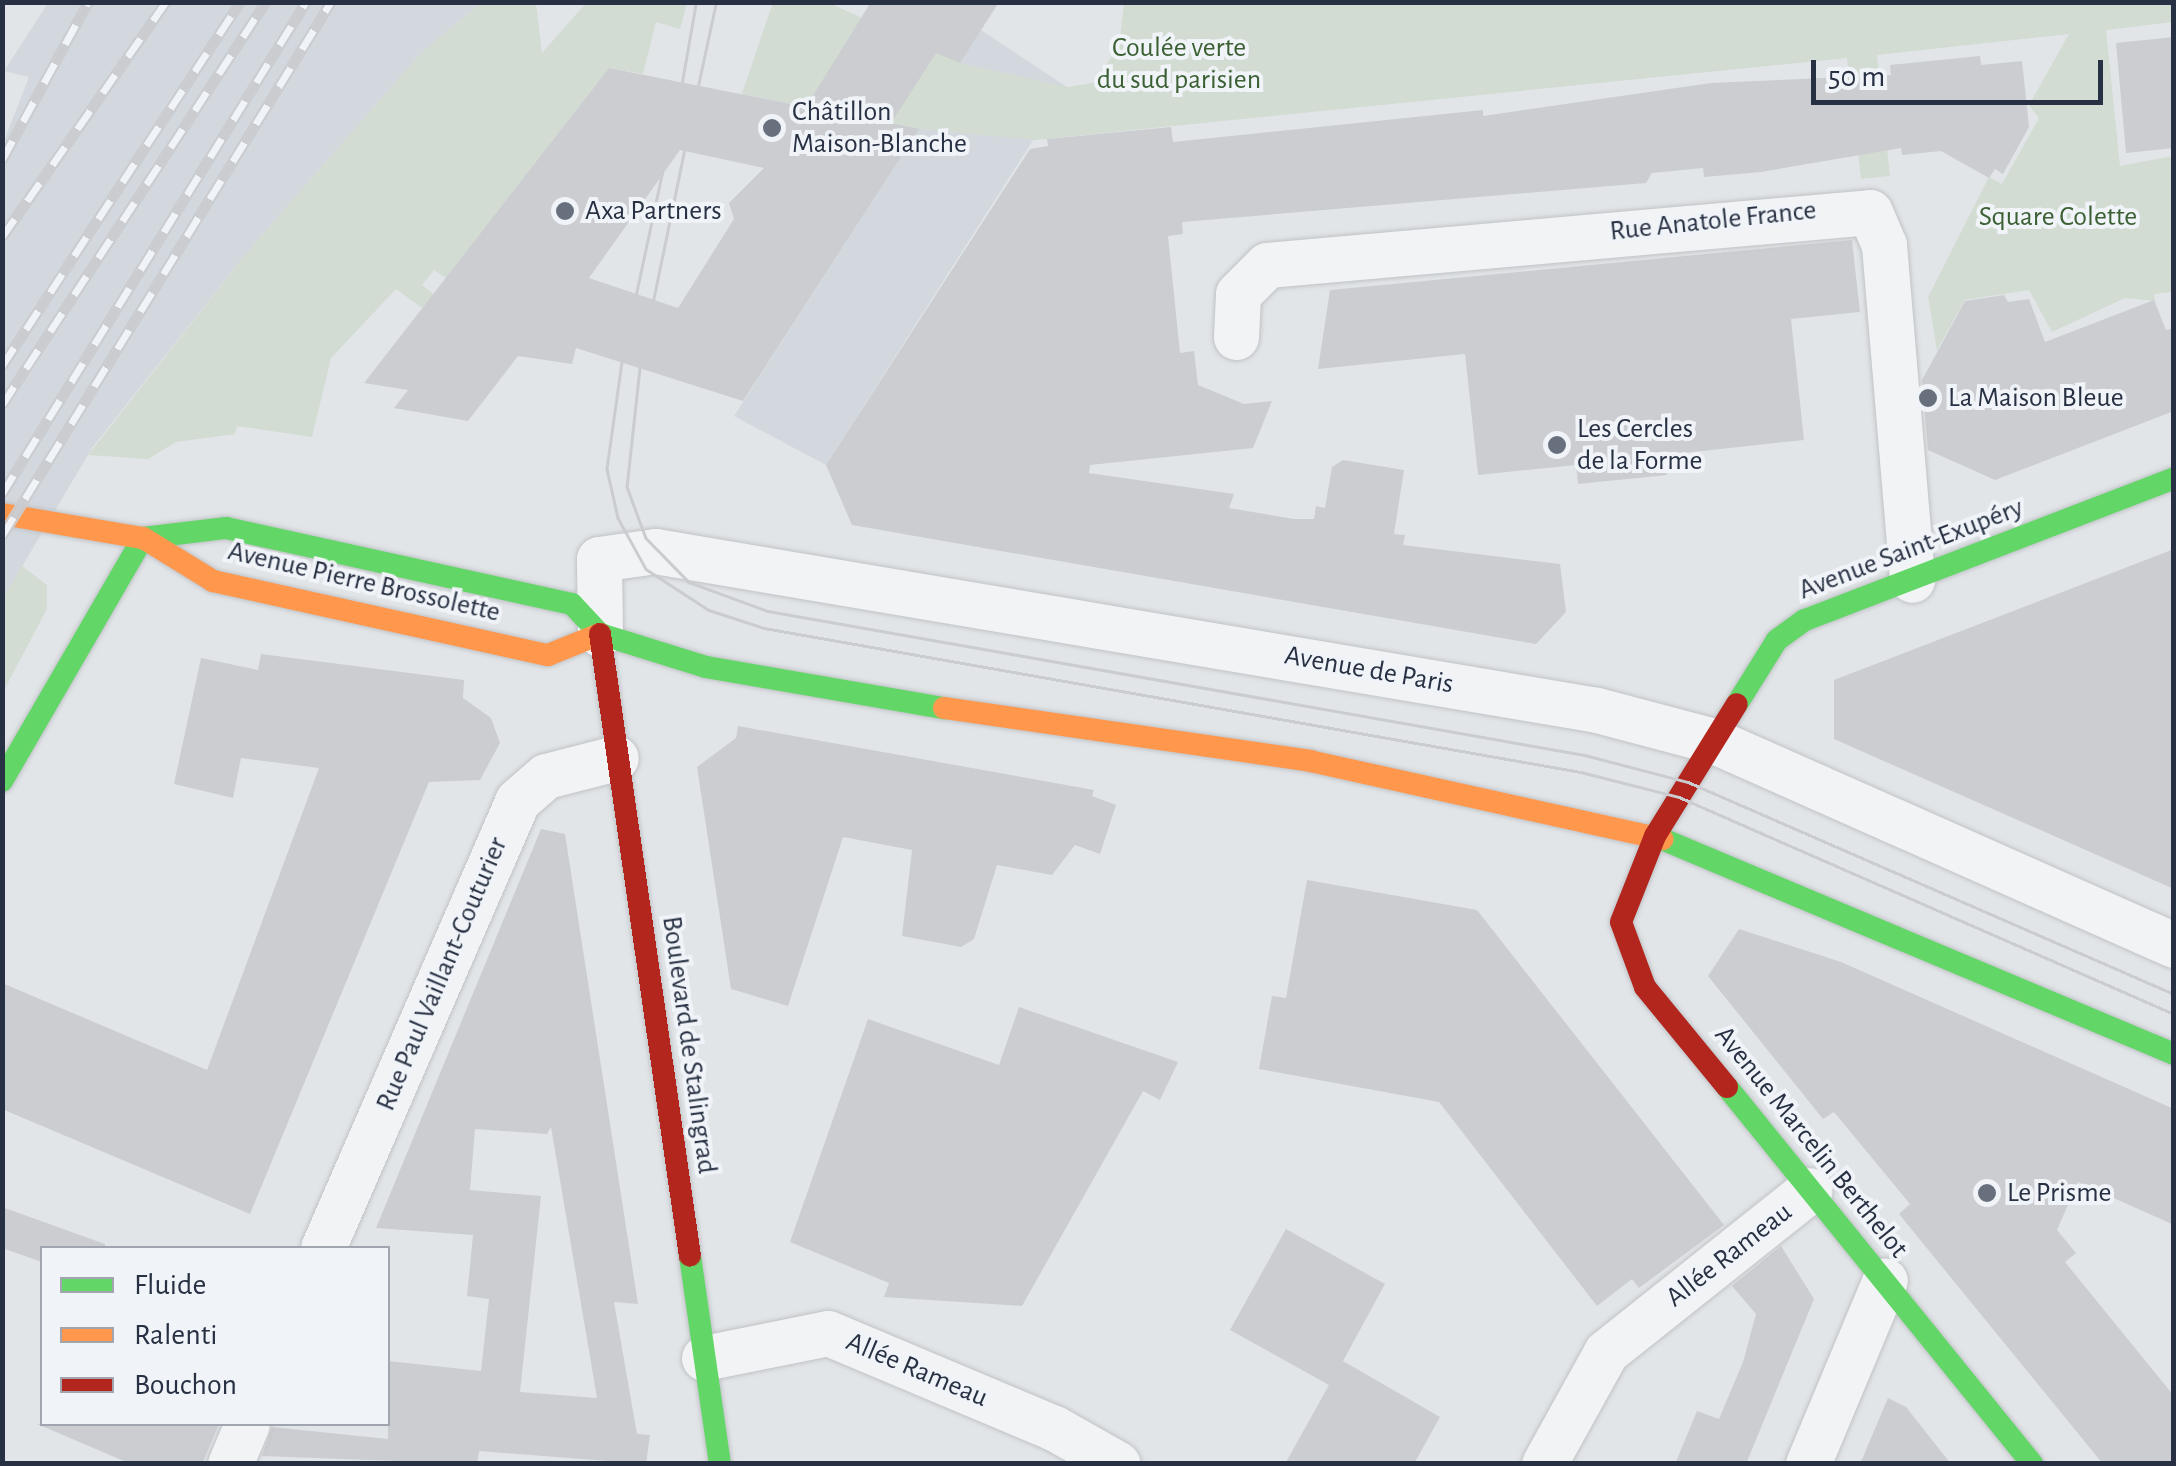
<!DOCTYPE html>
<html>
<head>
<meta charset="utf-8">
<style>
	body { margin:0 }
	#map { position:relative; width:2176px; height:1466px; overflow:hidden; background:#e2e5e8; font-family:"Alegreya Sans",sans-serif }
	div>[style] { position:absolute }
	.built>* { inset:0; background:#d3d8df }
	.green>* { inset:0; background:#d2dcd2 }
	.building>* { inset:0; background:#cbcdd0 }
	.roads { filter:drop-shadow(0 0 2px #c0c3c6) drop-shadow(0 0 2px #c0c3c6) }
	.street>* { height:45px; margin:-22.5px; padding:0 22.5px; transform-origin:22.5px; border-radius:22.5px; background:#f2f3f4 }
	.fast>* { height:22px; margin:-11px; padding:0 11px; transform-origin:11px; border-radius:11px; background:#63d668 }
	.slow>* { height:22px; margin:-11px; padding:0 11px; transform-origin:11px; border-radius:11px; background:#ff974d }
	.jam>* { height:22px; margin:-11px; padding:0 11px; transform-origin:11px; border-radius:11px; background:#b3261e }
	.tram>* { height:2.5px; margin:-1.25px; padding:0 1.25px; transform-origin:1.25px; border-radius:1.25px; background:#cbcccf }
	.rail>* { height:11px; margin-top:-5.5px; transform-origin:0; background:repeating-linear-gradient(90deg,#f0f3f7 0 22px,#cbcccf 0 44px); box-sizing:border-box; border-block:2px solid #cbcccf }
	.dots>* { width:28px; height:28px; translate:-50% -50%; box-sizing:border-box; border:5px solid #f0f3f7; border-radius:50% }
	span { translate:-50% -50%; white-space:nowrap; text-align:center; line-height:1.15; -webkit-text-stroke:8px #f0f3f7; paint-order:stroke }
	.park-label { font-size:28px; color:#3b6033 }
	.poi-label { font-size:28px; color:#273143 }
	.left { translate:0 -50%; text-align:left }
	.street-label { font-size:28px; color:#273143 }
	.frame { position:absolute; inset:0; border:5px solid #273143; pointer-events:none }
	.legend { position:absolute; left:40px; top:1246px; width:350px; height:180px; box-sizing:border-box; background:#f0f3f7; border:2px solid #a0a5af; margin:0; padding:12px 18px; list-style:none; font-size:30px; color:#273143 }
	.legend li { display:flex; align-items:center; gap:20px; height:50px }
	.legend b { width:50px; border:2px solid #a0a5af }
	.scale { position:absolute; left:1811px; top:60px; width:292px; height:45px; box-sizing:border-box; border:5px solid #273143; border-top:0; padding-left:12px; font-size:30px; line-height:35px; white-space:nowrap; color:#273143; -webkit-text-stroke:8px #f0f3f7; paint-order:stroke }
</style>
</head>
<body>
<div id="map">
	<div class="built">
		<div style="clip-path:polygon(48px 3px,481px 3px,421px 53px,249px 250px,92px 448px,3px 599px,2px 146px,29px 77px,4px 71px)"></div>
		<div style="clip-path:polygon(773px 3px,829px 3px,959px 63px,981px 30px,1067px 87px,826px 465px,734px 416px,918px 130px,742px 94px)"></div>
	</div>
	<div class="green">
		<div style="clip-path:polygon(481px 3px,536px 3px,542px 53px,586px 3px,687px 3px,680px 29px,656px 22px,643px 74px,609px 68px,446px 278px,434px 270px,422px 285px,434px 294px,422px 308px,396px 289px,331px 358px,312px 437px,237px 426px,235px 434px,176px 442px,148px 459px,88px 455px,249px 250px,421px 53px)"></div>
		<div style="clip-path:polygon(773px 3px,829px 3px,960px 63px,1067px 87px,1093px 83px,1119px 46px,1124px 3px,2173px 3px,2173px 22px,2106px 30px,2120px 166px,2173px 156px,2173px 292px,2154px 294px,2155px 301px,2125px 298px,2052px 332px,2029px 290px,1965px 300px,1937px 350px,1928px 297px,1989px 177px,2002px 184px,2039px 118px,2029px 105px,2069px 34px,1877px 55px,1890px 176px,1861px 179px,1847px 58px,1035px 140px,919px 129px,742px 94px)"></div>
		<div style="clip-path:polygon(22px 566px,47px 585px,47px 609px,3px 692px,3px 599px)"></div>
	</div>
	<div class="building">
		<div style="clip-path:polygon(evenodd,871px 2px,999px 2px,960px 63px,936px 53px,891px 123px,919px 129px,743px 401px,576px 348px,572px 364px,518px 356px,468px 421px,394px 408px,408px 390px,364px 383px,609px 68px,806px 107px,871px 2px,680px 150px,764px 168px,729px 203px,734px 219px,678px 308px,589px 278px,680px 150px)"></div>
		<div style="clip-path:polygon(2174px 37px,2174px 148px,2126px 153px,2116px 43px)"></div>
		<div style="clip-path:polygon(1980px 56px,1981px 65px,2022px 61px,2029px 127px,2003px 174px,1995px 169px,1989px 178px,1941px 151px,1902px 155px,1901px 148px,1761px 172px,1704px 177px,1703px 168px,1652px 173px,1646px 183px,1182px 222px,1183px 234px,1168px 236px,1180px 353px,1194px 351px,1198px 385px,1244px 404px,1272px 401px,1253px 448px,1090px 465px,1089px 473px,1234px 494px,1229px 508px,1294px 519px,1314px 519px,1316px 506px,1325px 508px,1332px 467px,1343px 460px,1404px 470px,1394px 534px,1405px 535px,1403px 545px,1560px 564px,1566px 612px,1536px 644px,852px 525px,826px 465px,1030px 149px,1048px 146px,1047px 139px,1171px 127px,1173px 142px,1483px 110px,1483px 116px,1711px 83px,1891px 75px,1890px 65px)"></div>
		<div style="clip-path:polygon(1852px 240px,1860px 312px,1791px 319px,1804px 440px,1665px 455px,1667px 475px,1578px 484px,1576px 465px,1478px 475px,1465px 354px,1318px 369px,1330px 290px)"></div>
		<div style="clip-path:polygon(2004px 295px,2008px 302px,2029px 299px,2045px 342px,2154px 300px,2166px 330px,2174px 328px,2174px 411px,1995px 480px,1928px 450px,1922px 380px,1965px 301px)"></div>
		<div style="clip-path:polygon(2174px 549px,2174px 889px,1834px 739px,1834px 680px)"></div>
		<div style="clip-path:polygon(261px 654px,464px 680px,463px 698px,491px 718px,500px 743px,480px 780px,429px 782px,250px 1214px,2px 1109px,2px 983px,207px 1070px,319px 768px,241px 758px,233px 798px,174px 784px,201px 658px,258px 670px)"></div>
		<div style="clip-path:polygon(738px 726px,1094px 790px,1092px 796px,1116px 805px,1100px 854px,1075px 845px,1052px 875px,997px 865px,974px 939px,961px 947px,902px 936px,912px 850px,843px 837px,788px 1006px,731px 989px,697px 767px,736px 738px)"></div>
		<div style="clip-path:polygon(evenodd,541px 829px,565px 834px,638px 1304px,614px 1302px,637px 1434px,650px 1435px,646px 1464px,479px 1451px,477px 1464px,262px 1456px,272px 1427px,388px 1439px,388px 1361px,481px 1371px,489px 1299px,467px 1296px,473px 1235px,376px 1228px,541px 829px,551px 1127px,597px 1398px,520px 1392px,541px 1196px,470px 1190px,475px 1129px,547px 1134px,551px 1127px)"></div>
		<div style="clip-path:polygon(1307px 880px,1477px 910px,1724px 1225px,1639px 1288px,1632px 1279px,1597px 1306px,1439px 1102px,1259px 1069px,1272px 996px,1286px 998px)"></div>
		<div style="clip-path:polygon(1739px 929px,1841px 962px,2174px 1109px,2174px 1225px,2078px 1182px,2057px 1230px,2076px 1253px,2065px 1262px,2174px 1396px,2174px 1464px,2103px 1464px,1899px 1214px,1910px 1204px,1834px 1112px,1823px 1119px,1708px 976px)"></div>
		<div style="clip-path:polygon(1019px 1007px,1178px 1062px,1160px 1100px,1143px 1091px,1022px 1306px,884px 1297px,889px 1283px,790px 1242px,868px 1019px,999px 1065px)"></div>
		<div style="clip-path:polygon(2px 1207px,105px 1244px,105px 1248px,42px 1248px,42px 1262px,2px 1248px)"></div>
		<div style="clip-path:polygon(1286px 1229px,1385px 1284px,1343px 1361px,1440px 1417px,1414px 1464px,1285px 1464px,1329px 1385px,1230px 1330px)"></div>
		<div style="clip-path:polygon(1781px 1246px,1814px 1299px,1746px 1464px,1675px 1464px,1697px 1411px,1719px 1419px,1743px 1362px,1756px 1314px,1732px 1286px)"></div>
		<div style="clip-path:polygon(1888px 1398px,1906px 1407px,1951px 1464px,1860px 1464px)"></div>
		<div style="clip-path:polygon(37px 1424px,219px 1424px,202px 1464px,131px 1464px)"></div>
	</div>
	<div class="roads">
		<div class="street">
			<div style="left:1236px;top:337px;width:43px;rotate:-87.3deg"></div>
			<div style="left:1238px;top:294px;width:41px;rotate:-45deg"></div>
			<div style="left:1267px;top:265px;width:605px;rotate:-5.02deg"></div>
			<div style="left:1870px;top:212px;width:36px;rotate:67deg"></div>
			<div style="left:1884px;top:245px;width:336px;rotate:85.2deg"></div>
			<div style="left:600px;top:634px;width:75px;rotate:-90.8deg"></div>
			<div style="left:599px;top:559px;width:57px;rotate:-8.1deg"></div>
			<div style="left:655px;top:551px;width:955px;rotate:9.58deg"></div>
			<div style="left:1597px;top:710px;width:121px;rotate:14.8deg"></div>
			<div style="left:1714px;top:741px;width:503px;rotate:23.92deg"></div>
			<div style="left:323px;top:1248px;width:487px;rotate:-66.5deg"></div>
			<div style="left:517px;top:801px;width:38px;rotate:-41deg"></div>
			<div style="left:546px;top:776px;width:72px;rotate:-14.4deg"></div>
			<div style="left:704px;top:1358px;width:126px;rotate:-11.4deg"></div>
			<div style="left:828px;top:1333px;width:245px;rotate:22.8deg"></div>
			<div style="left:1054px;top:1428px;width:73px;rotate:29.4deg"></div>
			<div style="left:230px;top:1464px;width:43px;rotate:-67deg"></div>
			<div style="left:1544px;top:1464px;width:128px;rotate:-61deg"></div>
			<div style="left:1606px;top:1352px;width:260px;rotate:-38.5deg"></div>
			<div style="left:1808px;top:1464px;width:199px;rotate:-67.3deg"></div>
		</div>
		<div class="fast">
			<div style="left:143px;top:538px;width:84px;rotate:-6.9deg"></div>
			<div style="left:226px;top:528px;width:354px;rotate:12.4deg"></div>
			<div style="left:572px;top:604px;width:41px;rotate:47deg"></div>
			<div style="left:600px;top:634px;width:111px;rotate:17.3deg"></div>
			<div style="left:706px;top:667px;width:242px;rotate:9.8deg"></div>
			<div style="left:1737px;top:704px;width:75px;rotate:-58deg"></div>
			<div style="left:1777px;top:640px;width:34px;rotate:-36deg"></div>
			<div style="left:1805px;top:620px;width:395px;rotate:-21deg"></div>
			<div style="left:2px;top:781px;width:281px;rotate:-59.9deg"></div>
			<div style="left:1662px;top:839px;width:555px;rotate:22.78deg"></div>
			<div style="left:1727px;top:1087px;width:485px;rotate:51deg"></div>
			<div style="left:690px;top:1256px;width:210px;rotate:81.8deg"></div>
		</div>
		<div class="slow">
			<div style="left:2px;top:514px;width:143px;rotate:9.7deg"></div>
			<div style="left:143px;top:538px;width:82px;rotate:31.6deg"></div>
			<div style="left:213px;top:581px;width:343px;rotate:12.5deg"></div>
			<div style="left:548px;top:655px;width:56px;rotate:-22deg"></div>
			<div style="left:944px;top:708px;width:370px;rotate:8.2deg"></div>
			<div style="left:1310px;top:761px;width:361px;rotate:12.5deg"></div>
		</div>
		<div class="jam">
			<div style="left:600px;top:634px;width:628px;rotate:81.77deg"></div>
			<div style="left:1727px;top:1087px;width:129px;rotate:-129.4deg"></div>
			<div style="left:1645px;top:987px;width:69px;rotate:-110.3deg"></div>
			<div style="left:1621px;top:922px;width:92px;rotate:-68.4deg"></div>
			<div style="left:1655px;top:836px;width:155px;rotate:-58.2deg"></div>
		</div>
	</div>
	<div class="tram">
		<div style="left:682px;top:82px;width:81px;rotate:-80.1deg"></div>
		<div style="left:698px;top:86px;width:86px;rotate:-77.9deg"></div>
		<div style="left:636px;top:294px;width:124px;rotate:-77.9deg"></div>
		<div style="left:653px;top:301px;width:153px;rotate:-78.3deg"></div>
		<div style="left:622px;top:362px;width:108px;rotate:98deg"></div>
		<div style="left:607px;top:469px;width:50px;rotate:77.3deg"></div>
		<div style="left:618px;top:518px;width:58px;rotate:61.2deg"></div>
		<div style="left:646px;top:569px;width:75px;rotate:33.1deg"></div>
		<div style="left:709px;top:610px;width:58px;rotate:18.1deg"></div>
		<div style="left:764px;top:628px;width:830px;rotate:10deg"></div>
		<div style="left:1581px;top:772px;width:101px;rotate:14.3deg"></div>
		<div style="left:1679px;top:797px;width:540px;rotate:23.67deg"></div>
		<div style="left:640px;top:368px;width:120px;rotate:96.2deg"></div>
		<div style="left:627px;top:487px;width:54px;rotate:69.6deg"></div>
		<div style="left:646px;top:538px;width:62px;rotate:45.7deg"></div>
		<div style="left:689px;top:582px;width:84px;rotate:20.2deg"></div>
		<div style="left:768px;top:611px;width:830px;rotate:10deg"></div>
		<div style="left:1585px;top:755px;width:106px;rotate:14.7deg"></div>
		<div style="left:1688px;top:782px;width:530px;rotate:23.57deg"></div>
	</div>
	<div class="rail">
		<div style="left:2px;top:160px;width:180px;rotate:-61.4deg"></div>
		<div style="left:2px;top:237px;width:287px;rotate:-55.1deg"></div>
		<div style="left:2px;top:366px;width:435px;rotate:-56.8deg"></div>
		<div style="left:2px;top:405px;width:482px;rotate:-56.8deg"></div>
		<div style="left:2px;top:494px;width:578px;rotate:-58.29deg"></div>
		<div style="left:2px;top:536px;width:627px;rotate:-58.36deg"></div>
	</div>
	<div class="dots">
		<div style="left:772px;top:128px;background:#68707d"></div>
		<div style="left:565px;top:211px;background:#68707d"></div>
		<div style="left:1928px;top:398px;background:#68707d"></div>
		<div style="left:1557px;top:445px;background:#68707d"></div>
		<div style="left:1987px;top:1193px;background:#68707d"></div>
	</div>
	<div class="park-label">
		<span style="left:1179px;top:64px">Coulée verte<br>du sud parisien</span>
		<span style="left:2058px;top:217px">Square Colette</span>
	</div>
	<div class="poi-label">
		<span class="left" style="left:792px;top:128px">Châtillon<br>Maison-Blanche</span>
		<span class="left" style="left:585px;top:211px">Axa Partners</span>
		<span class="left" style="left:1948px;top:398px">La Maison Bleue</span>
		<span class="left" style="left:1577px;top:445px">Les Cercles<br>de la Forme</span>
		<span class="left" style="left:2007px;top:1193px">Le Prisme</span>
	</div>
	<div class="street-label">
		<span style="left:1713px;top:221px;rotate:-6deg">Rue Anatole France</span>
		<span style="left:1911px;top:549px;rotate:-21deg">Avenue Saint-Exupéry</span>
		<span style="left:364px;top:582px;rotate:13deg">Avenue Pierre Brossolette</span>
		<span style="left:1369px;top:670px;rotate:10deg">Avenue de Paris</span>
		<span style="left:442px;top:974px;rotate:-67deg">Rue Paul Vaillant-Couturier</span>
		<span style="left:689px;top:1045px;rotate:82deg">Boulevard de Stalingrad</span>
		<span style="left:1811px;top:1142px;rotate:51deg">Avenue Marcelin Berthelot</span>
		<span style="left:1729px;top:1255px;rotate:-38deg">Allée Rameau</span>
		<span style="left:917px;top:1370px;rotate:23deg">Allée Rameau</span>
	</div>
	<div class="frame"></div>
	<ul class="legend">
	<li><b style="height:12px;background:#63d668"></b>Fluide</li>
	<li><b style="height:12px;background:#ff974d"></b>Ralenti</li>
	<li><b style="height:12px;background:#b3261e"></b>Bouchon</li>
	</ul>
	<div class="scale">50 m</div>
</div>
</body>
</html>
